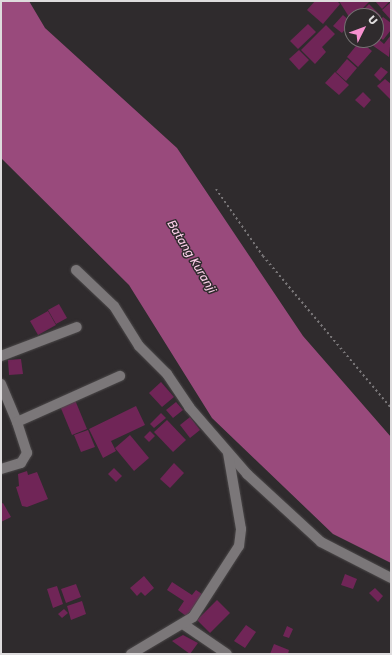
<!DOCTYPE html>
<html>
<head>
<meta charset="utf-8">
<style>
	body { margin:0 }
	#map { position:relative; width:392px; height:655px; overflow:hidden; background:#2f2b2d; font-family:Rubik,sans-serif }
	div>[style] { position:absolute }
	.water>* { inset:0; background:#994a7c }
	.building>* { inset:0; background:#702557 }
	.path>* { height:2px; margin-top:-1px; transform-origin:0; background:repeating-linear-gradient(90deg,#797678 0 2px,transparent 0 5px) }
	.roads { filter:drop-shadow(0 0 1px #4b4849) drop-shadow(0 0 1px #4b4849) }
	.minor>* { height:10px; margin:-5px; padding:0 5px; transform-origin:5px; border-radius:5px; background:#7b7779 }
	span { translate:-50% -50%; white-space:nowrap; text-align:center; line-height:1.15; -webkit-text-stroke:3px #2f2b2d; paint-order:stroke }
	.water-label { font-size:12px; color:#fed1eb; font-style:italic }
	.frame { position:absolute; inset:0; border:2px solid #dedcdd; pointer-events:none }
	.north { position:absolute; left:344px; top:8px; width:40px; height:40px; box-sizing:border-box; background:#2f2b2d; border:1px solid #757273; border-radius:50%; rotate:48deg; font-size:11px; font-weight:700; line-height:16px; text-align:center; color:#dedcdd }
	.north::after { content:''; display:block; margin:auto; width:14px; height:18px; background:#f690cf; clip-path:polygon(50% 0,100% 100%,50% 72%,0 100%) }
</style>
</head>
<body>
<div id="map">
	<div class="water">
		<div style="clip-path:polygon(1px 1px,29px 1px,45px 28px,177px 148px,303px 336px,391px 437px,391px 563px,333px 534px,212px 418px,129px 285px,1px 158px)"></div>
	</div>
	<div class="building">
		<div style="clip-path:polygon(315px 1px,337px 1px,340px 4px,323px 24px,307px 10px)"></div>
		<div style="clip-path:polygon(339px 1px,370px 1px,351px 20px)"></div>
		<div style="clip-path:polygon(375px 1px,390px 1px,382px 9px)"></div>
		<div style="clip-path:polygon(391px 2px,391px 20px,382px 10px)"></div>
		<div style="clip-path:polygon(369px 4px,381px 16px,376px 21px,376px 16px,357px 16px)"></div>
		<div style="clip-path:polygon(343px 15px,351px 22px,342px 33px,333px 26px)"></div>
		<div style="clip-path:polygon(383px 17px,391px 23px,391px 30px,383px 40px,376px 34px,376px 25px)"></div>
		<div style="clip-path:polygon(352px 23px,352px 38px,345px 31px)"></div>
		<div style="clip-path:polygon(308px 24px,316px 32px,298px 49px,290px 41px)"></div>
		<div style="clip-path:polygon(326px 25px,335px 34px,322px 47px,326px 52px,315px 64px,301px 50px)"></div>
		<div style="clip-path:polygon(391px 35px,389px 57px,365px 40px,376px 40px,376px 37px,384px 44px)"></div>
		<div style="clip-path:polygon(360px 41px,372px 51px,358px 67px,347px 57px)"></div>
		<div style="clip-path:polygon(299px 50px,309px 60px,299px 70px,289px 59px)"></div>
		<div style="clip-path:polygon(347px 59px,357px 68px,346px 81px,336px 72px)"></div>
		<div style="clip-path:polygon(381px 67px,388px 72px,380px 81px,374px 75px)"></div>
		<div style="clip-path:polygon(335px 72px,349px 85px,339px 95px,325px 83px)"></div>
		<div style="clip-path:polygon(385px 79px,391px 84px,390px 99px,377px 86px)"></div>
		<div style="clip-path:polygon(363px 92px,371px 100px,364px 108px,355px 100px)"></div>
		<div style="clip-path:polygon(59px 304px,67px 318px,56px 324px,48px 310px)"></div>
		<div style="clip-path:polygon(48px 311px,56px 325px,38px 335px,30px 321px)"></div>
		<div style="clip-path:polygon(21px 359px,23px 374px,9px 375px,8px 360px)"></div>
		<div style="clip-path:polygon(161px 382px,174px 397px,162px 407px,149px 393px)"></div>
		<div style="clip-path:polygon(75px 400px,87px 429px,72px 435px,60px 406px)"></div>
		<div style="clip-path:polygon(176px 402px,183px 410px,173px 418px,166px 410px)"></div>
		<div style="clip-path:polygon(136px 406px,145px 425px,111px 441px,116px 451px,103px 458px,89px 429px)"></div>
		<div style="clip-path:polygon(161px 413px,166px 418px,154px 428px,150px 424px)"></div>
		<div style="clip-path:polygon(190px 417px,200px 430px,190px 438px,180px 425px)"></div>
		<div style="clip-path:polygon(167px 420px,186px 440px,173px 452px,154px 432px)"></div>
		<div style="clip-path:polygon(88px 430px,95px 447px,81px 452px,74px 435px)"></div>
		<div style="clip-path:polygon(150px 431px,155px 436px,149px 442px,144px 437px)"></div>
		<div style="clip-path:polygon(130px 435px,149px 458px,134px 471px,115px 448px)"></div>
		<div style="clip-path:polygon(174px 463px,184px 473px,170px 488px,160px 479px)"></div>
		<div style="clip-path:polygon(114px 468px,122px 476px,116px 482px,108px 474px)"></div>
		<div style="clip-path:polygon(27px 471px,28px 475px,37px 472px,48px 499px,27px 507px,22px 506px,16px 487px,19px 486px,18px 474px)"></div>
		<div style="clip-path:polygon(3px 503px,11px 517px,1px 522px,1px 504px)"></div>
		<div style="clip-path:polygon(345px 574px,357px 579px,353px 589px,341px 585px)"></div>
		<div style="clip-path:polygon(144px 576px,154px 588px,145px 596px,141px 592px,137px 596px,130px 588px)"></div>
		<div style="clip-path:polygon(172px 582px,192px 595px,196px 590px,205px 596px,186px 616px,178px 610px,184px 601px,167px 590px)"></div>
		<div style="clip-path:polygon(76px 584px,81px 597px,66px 603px,61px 589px)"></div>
		<div style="clip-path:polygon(57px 586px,63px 604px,53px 608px,47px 589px)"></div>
		<div style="clip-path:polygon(375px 588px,383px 596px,378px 602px,369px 593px)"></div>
		<div style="clip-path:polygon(217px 600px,230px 613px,210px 633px,197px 620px)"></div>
		<div style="clip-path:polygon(82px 601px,86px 614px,71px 620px,67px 606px)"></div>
		<div style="clip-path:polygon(64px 609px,68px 613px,62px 618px,58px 614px)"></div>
		<div style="clip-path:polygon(246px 625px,256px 632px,245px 648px,234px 641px)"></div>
		<div style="clip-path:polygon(287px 626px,293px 629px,289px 638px,283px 636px)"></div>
		<div style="clip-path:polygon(183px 635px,198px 643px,190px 654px,172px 641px)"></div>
		<div style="clip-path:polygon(274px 644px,289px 650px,288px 654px,270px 654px)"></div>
	</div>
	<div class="path">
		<div style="left:216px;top:189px;width:82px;rotate:55deg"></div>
		<div style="left:263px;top:256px;width:199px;rotate:49.9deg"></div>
	</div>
	<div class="roads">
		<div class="minor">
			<div style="left:76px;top:270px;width:52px;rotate:43.5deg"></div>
			<div style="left:114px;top:306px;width:47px;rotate:58deg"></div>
			<div style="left:139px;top:346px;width:40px;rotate:45deg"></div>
			<div style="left:167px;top:374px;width:40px;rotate:56deg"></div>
			<div style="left:189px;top:407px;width:89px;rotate:49.1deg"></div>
			<div style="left:247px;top:474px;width:100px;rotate:42.6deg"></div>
			<div style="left:321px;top:542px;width:79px;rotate:27.2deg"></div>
			<div style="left:1px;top:356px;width:81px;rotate:-20.9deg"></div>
			<div style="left:1px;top:384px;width:41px;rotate:67.2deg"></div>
			<div style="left:1px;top:469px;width:21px;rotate:-17deg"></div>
			<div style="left:21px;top:463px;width:12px;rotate:-59deg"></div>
			<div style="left:27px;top:453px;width:33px;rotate:-108deg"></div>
			<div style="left:17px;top:422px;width:113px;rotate:-24.1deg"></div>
			<div style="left:183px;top:624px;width:53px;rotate:34.3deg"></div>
			<div style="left:131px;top:654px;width:72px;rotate:-30.8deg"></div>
			<div style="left:193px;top:617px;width:85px;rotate:-57.1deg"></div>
			<div style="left:239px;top:546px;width:17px;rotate:-83deg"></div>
			<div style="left:241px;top:529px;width:77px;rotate:-99.7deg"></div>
		</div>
	</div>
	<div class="water-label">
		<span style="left:191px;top:257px;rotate:59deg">Batang Kuranji</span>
	</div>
	<div class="frame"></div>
	<div class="north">U</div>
</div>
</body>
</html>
